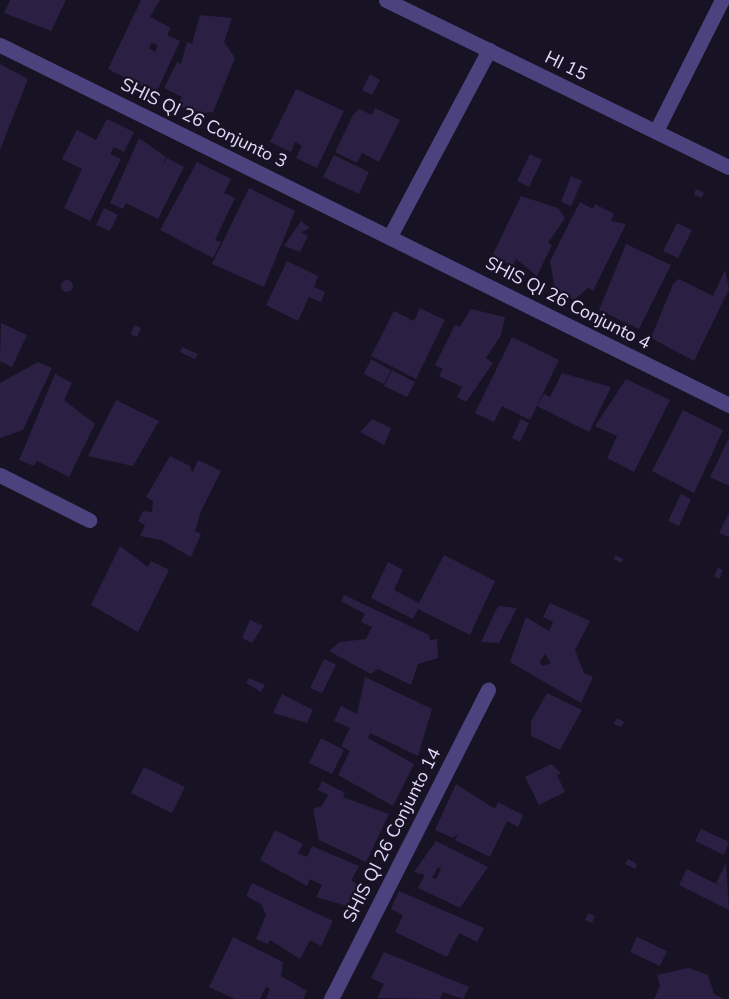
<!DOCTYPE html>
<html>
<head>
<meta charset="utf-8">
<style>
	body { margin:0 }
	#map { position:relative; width:729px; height:999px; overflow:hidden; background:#171224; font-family:"Nunito Sans",sans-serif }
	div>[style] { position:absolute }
	.building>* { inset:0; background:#2b2043 }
	.round { border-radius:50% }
	.minor>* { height:15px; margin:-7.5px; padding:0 7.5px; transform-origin:7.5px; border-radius:7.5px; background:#4c437e }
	span { translate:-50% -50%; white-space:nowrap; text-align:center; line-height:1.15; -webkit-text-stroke:4.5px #171224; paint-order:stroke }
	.street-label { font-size:18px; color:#e1dafa }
</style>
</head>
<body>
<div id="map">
	<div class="building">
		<div style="clip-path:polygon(10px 0,66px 0,51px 31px,4px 13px)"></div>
		<div style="clip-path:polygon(evenodd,141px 0,160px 0,150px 17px,171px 28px,167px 35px,180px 41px,156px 93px,108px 69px,141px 0,152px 43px,158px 45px,155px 52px,149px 48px,152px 43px)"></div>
		<div style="clip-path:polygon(200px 15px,232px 18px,224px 42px,235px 58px,213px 112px,204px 113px,177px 106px,182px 97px,164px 88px,177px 62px,181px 64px,187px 42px,192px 44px)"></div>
		<div style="clip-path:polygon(0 64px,28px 79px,0 150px)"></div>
		<div style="clip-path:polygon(370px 74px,380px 80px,372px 95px,362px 90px)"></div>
		<div style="clip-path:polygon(296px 89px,344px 111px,317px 168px,296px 158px,302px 146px,295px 142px,291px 152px,270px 142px)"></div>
		<div style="clip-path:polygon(375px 108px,400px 120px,379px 162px,362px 153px,357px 163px,335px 152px,353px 115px,359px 109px,372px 115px)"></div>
		<div style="clip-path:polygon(107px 119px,134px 132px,124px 152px,114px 147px,110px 154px,121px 159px,90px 221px,64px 208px,82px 169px,62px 159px,77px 130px,96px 140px)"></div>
		<div style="clip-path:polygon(139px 138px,166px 157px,163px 166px,167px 158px,184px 167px,158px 219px,126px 203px,123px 209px,110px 203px)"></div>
		<div style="clip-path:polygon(530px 154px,542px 160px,529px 187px,517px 181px)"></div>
		<div style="clip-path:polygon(334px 155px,369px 172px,359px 194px,323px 177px)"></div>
		<div style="clip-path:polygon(197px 162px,231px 179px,224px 193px,235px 198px,215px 240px,221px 242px,213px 258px,160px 230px)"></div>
		<div style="clip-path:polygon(571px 176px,582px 181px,571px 206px,561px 202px)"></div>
		<div style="clip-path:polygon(249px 188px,295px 211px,264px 287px,212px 264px)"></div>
		<div style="clip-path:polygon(696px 189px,704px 193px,701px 198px,694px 195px)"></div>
		<div style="clip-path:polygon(521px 196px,558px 208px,565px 218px,548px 243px,552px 245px,537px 276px,516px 259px,513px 266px,492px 256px)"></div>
		<div style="clip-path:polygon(580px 202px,593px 209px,595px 204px,614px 214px,611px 221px,626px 224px,593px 291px,588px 288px,574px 300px,555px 290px,550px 261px)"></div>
		<div style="clip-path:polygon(104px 208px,118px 215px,110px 231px,96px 225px)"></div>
		<div style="clip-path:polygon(301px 221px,310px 228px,301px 232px,308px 236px,300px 252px,284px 246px)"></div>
		<div style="clip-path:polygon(677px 223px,692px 230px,678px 258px,663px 251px)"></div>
		<div style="clip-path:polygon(626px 244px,671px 265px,639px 329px,599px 310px)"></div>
		<div style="clip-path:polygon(287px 261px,318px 276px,314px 287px,325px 292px,321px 302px,309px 297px,298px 321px,266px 305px)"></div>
		<div style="clip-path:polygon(725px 270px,729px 289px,694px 361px,651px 338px,673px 284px,679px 279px,713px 296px)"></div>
		<div class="round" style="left:61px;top:280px;width:12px;height:12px"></div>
		<div style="clip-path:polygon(420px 308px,445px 320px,416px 379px,371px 356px,394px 311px,414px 321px)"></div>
		<div style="clip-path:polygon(471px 309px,505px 317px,501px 335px,486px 358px,493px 363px,466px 402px,457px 397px,462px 387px,439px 376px,443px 369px,435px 365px,455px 325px,460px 327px)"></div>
		<div style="clip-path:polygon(1px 323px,27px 335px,12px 367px,0 361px)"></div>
		<div style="clip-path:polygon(135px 325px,141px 328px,137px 337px,130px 334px)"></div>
		<div style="clip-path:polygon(512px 337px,559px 360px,530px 420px,502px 406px,494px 422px,475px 413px)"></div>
		<div style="clip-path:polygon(182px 347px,198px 354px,195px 359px,180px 352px)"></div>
		<div style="clip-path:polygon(371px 359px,391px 370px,384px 384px,364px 374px)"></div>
		<div style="clip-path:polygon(38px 362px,52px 368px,23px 430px,0 438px,0 383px)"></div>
		<div style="clip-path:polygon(392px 370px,415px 382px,407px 397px,384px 386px)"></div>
		<div style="clip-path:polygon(562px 373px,611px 387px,589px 432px,537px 406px,544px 394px,550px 397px)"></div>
		<div style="clip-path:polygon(55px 374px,72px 383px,64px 400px,95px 424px,69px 477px,37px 461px,34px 466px,19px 460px)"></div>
		<div style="clip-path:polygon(626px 379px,670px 400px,634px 472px,607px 458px,617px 436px,595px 426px)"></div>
		<div style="clip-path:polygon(116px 400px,159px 421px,133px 466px,88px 456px)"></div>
		<div style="clip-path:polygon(683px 410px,723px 430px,694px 493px,652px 471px)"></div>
		<div style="clip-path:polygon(372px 419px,391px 428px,384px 445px,360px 432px)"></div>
		<div style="clip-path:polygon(521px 419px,529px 423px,520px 442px,512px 438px)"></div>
		<div style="clip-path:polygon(729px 438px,729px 486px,710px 477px)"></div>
		<div style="clip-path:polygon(170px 456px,190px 466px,192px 473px,198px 460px,221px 471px,201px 511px,195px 531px,201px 534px,191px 557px,161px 540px,140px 536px,145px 525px,138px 521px,143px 511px,152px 512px,153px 501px,146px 497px)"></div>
		<div style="clip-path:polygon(681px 494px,691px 499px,679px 526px,668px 521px)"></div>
		<div style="clip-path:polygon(729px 513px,729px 537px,719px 533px)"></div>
		<div style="clip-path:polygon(120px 546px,148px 567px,151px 561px,169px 570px,138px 632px,91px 605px)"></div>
		<div style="clip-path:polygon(444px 555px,495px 581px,470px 635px,418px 609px,413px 619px,371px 598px,388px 562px,403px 570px,394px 590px,419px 603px)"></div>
		<div style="clip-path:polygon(615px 555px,623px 559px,621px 563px,614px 559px)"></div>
		<div style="clip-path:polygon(718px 568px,723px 570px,719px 579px,714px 576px)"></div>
		<div style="clip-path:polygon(344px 595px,429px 635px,430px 640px,437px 639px,438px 658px,418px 664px,411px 685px,378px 669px,371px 674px,329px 651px,340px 642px,366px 639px,372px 627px,361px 622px,365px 614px,341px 601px)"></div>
		<div style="clip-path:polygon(evenodd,550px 603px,590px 621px,575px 650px,584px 673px,593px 677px,581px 703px,510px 662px,526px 617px,549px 631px,553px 622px,543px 617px,550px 603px,545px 654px,551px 663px,542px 666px,540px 662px,545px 654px)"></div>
		<div style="clip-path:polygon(498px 606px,517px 608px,499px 643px,481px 642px)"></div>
		<div style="clip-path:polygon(250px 620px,263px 626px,252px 643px,242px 638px)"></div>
		<div style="clip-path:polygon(324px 659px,336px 665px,322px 693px,310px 688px)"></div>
		<div style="clip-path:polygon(365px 677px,432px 709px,418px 756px,370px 733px,368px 738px,414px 764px,393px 806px,338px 775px,350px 751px,341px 746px,350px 728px,334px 721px,341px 706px,357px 714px)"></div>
		<div style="clip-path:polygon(249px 678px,265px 685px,261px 692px,246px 683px)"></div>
		<div style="clip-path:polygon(547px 693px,582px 710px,560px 750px,531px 736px,531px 721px)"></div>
		<div style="clip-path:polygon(282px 694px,313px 710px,307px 723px,273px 713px)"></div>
		<div style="clip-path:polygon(617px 718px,624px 722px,621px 727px,614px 724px)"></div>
		<div style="clip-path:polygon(321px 738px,344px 750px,332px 774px,309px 763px)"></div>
		<div style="clip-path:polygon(551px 764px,561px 773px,557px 775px,565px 792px,539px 805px,525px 777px)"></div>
		<div style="clip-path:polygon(144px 767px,185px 787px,172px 813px,131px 793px)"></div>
		<div style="clip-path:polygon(322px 781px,345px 793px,343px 797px,389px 814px,366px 862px,319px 840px,313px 809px,322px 806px,328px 795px,318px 790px)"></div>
		<div style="clip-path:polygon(456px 784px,495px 809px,498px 802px,523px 815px,518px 827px,507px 821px,490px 857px,455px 840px,458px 833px,453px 838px,435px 830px)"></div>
		<div style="clip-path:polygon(701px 829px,729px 842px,724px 855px,695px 841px)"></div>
		<div style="clip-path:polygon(275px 830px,303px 844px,298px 853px,307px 857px,312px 846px,359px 866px,351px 881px,358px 884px,347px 906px,316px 897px,322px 885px,310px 879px,307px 886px,260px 860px)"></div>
		<div style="clip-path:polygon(evenodd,436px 841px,488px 867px,460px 908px,418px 888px,425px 875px,414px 872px,436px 841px,438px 867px,441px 869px,436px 879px,432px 878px,438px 867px)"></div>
		<div style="clip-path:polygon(628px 859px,637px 864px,635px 869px,625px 864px)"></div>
		<div style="clip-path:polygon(726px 863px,729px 910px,679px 885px,687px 869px,726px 889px,716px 883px)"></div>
		<div style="clip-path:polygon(252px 883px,333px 921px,321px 946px,310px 940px,300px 959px,270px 940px,268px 944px,256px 939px,266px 915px,261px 904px,246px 896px)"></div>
		<div style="clip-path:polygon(399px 891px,484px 928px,477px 942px,459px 933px,447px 957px,395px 932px,403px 915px,391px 909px)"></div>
		<div style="clip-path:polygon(588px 913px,595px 916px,592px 923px,585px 920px)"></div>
		<div style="clip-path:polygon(233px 937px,283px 962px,281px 976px,307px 991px,303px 999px,266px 999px,270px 989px,266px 987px,260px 999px,235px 999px,209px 987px)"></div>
		<div style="clip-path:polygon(637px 937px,667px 951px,660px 966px,630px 952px)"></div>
		<div style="clip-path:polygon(384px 952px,469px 987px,463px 999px,443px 992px,440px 999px,377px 998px,384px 984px,371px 978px)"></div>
		<div style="clip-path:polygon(688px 968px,708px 975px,714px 994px,724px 999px,654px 999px,660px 986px,657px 975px)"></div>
	</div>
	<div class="minor">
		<div style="left:386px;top:0;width:381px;rotate:26deg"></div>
		<div style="left:0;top:45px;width:813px;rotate:26.28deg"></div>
		<div style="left:656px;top:131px;width:147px;rotate:-63.3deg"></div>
		<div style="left:390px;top:236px;width:211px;rotate:-62deg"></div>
		<div style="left:0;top:475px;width:100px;rotate:26.8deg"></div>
		<div style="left:331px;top:999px;width:347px;rotate:-63.1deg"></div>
	</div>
	<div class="street-label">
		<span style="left:566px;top:66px;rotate:26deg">HI 15</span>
		<span style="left:204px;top:123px;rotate:26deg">SHIS QI 26 Conjunto 3</span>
		<span style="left:568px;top:303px;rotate:27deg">SHIS QI 26 Conjunto 4</span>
		<span style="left:392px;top:835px;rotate:-63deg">SHIS QI 26 Conjunto 14</span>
	</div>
</div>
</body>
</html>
